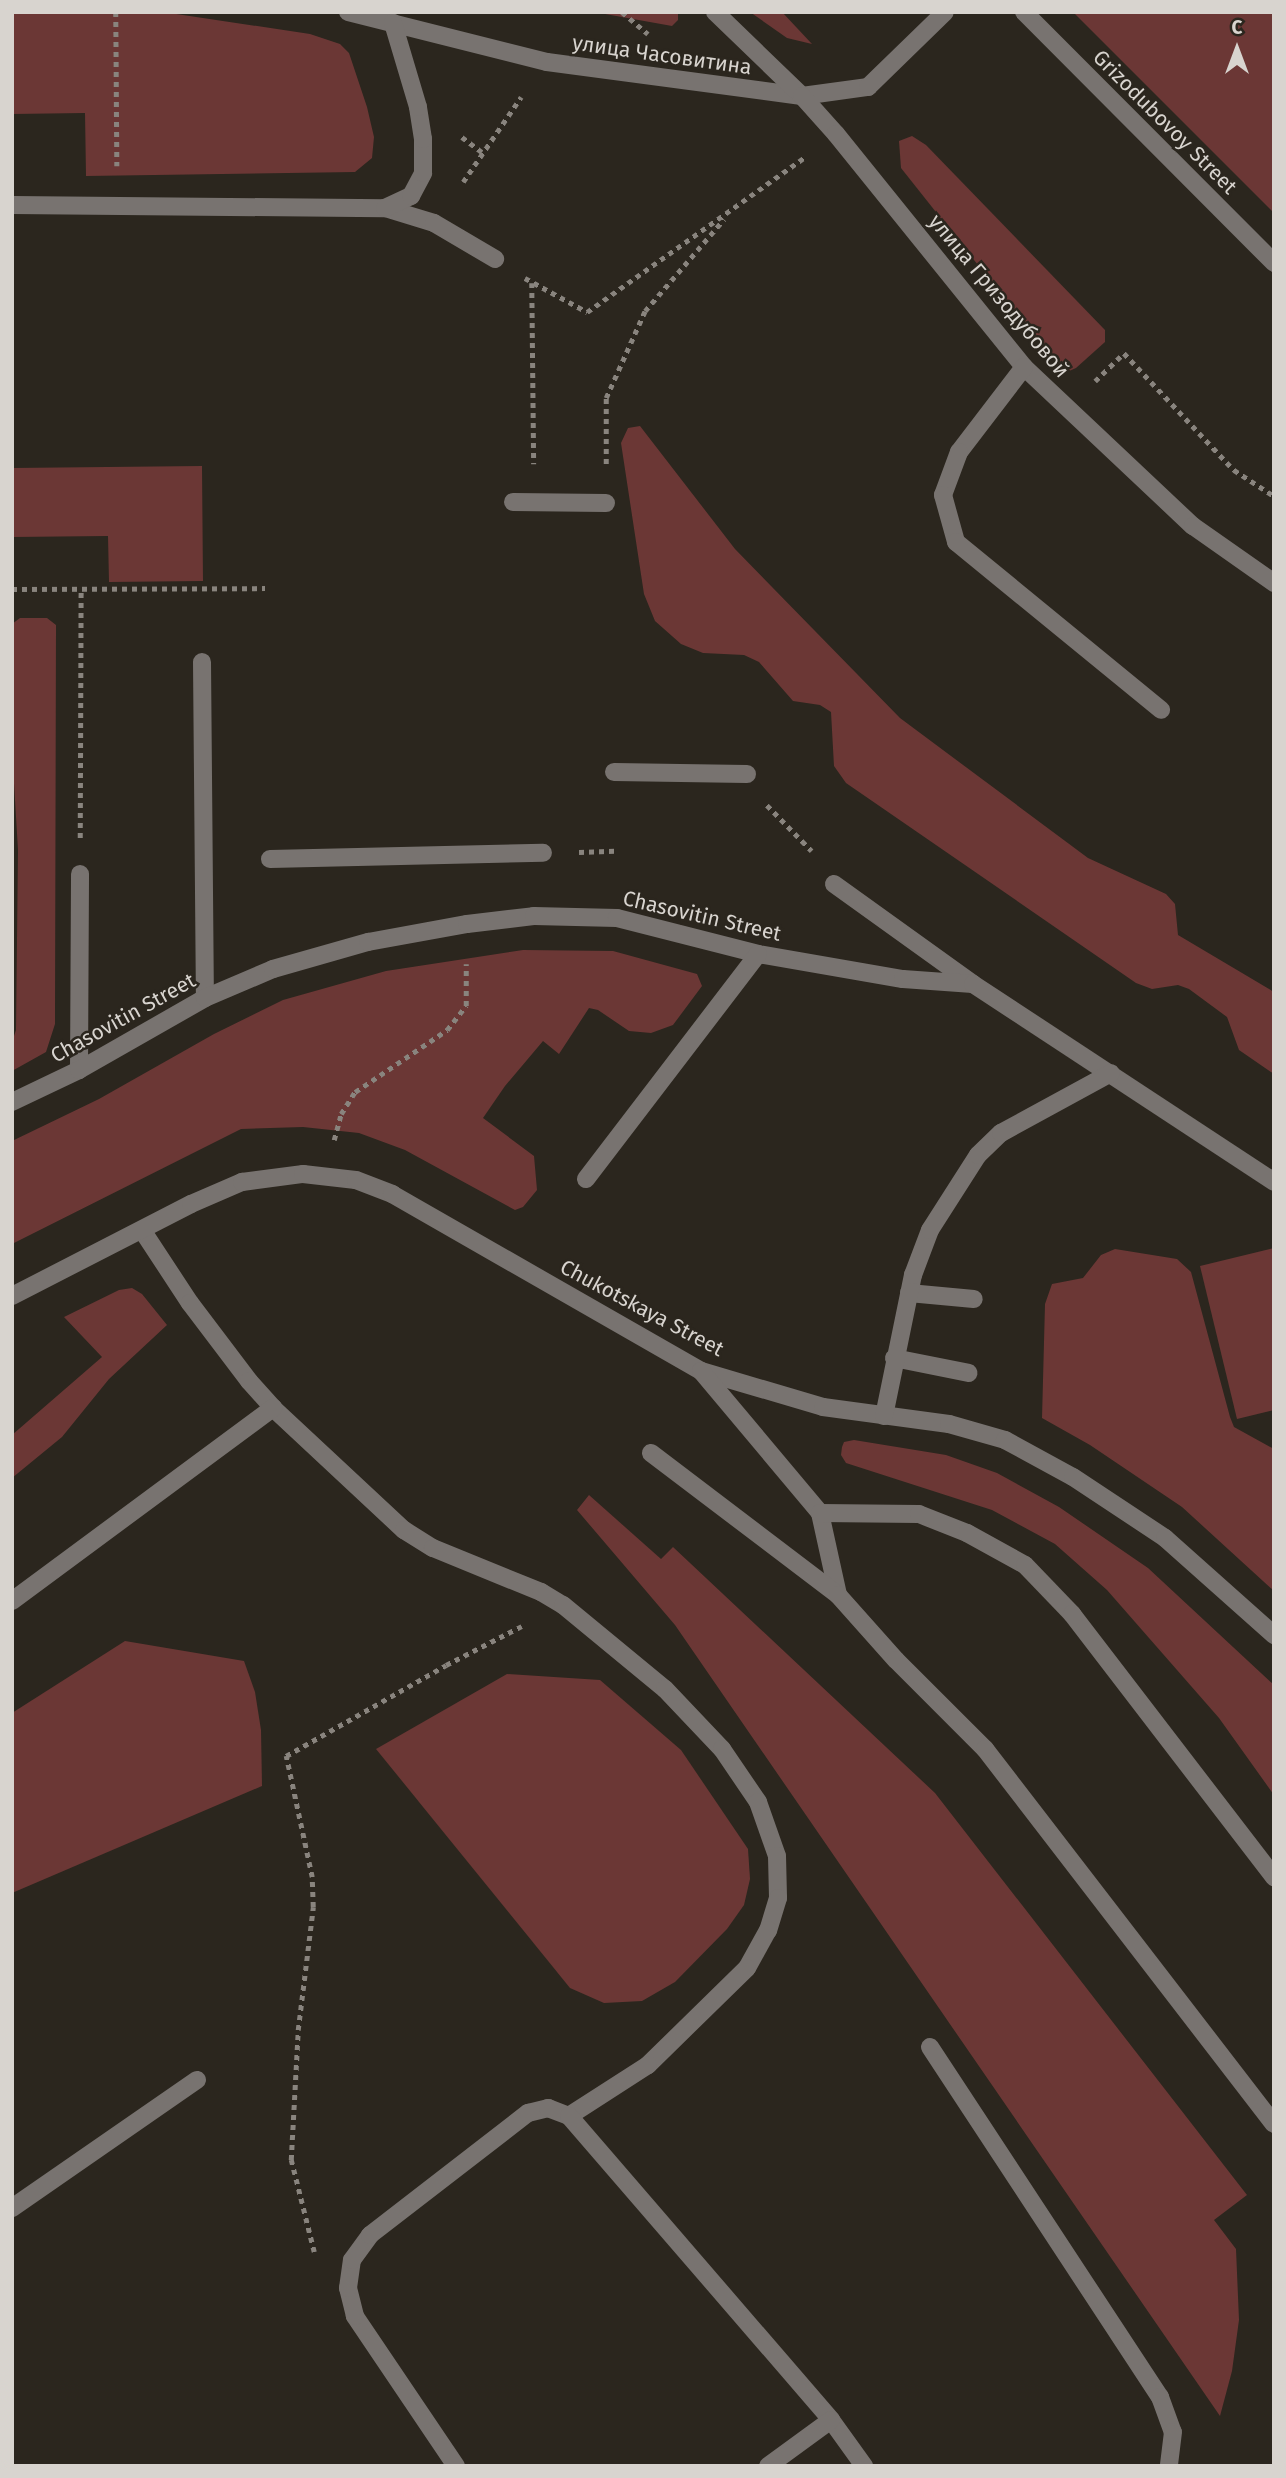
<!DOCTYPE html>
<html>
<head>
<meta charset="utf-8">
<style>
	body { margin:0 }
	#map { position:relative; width:1286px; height:2478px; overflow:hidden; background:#2b261e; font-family:"Fira Sans",sans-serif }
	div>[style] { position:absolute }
	.green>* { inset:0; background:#6b3735 }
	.path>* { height:4.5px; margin-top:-2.25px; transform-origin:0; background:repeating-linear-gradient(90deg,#89847e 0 5px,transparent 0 10px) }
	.minor>* { height:18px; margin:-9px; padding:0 9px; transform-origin:9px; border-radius:9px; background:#787370 }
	span { translate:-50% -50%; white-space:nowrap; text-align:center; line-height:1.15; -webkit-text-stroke:5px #2b261e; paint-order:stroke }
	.street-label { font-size:21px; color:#d8d4cf }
	.frame { position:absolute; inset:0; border:14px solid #d8d4cf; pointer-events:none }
	.north { position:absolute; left:1202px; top:14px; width:70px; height:70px; -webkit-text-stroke:5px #2b261e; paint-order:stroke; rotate:0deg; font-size:19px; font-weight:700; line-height:28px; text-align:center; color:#d8d4cf }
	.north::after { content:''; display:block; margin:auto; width:24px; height:32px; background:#d8d4cf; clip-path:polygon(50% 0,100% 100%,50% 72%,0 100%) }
</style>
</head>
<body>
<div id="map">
	<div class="green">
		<div style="clip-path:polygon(163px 12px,310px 34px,340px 44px,349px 53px,367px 107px,374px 137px,372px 158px,355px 172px,86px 176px,85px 113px,12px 114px,12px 13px)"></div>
		<div style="clip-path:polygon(594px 12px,678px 12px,678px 20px,672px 26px)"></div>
		<div style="clip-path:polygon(750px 12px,782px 12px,812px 44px,787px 38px)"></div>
		<div style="clip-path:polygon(1073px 12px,1274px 12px,1274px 213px)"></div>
		<div style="clip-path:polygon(912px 136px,926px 145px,1105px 330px,1105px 342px,1076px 368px,1067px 372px,1047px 352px,901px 168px,899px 141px)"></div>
		<div style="clip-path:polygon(640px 426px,735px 549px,900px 718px,1088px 858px,1166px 894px,1175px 904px,1178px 935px,1274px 992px,1274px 1074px,1239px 1050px,1227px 1017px,1189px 989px,1178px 985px,1152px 989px,1136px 983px,846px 783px,834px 766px,831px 712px,820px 705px,793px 701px,759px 662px,744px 655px,703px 653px,681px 644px,655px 621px,644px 594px,621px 443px,628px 428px)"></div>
		<div style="clip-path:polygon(202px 466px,203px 581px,109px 582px,108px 536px,12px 537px,12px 468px)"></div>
		<div style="clip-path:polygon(20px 618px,47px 618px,56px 625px,55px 1024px,46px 1052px,12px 1071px,12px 1042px,16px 1030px,18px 850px,12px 750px,12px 624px)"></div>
		<div style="clip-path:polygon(523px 950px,613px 951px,697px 974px,702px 986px,673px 1025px,651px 1033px,629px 1031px,598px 1010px,589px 1008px,559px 1054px,543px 1041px,505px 1086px,483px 1118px,534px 1156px,537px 1190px,523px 1207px,515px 1210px,405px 1150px,359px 1133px,303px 1127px,241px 1129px,12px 1244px,12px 1141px,99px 1099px,214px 1034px,283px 1000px,386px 971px)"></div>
		<div style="clip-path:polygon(1274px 1248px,1274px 1410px,1237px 1419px,1200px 1266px)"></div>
		<div style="clip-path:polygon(1115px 1249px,1177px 1259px,1191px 1272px,1230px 1417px,1234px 1427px,1274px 1449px,1274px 1591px,1182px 1507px,1090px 1445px,1042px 1418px,1045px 1304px,1052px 1284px,1083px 1278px,1101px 1255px)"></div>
		<div style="clip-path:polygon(132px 1288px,142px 1294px,167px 1325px,109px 1379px,62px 1437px,12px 1478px,12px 1435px,102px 1357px,64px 1317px,119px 1290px)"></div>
		<div style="clip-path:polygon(854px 1440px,946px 1455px,997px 1473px,1059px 1507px,1148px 1568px,1274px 1685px,1274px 1795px,1219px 1718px,1107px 1590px,1055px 1544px,992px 1510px,846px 1463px,841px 1455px,842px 1447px,844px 1442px)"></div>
		<div style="clip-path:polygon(589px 1495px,661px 1559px,673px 1547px,935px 1793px,1247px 2195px,1214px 2220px,1236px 2249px,1239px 2320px,1232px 2371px,1220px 2416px,675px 1625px,577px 1510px)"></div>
		<div style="clip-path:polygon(125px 1641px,244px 1661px,255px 1692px,261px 1730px,262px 1786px,12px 1893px,12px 1713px)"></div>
		<div style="clip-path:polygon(507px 1674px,600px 1680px,681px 1750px,748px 1849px,750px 1879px,744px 1905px,727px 1929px,675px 1982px,642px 2001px,604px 2003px,570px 1988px,376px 1749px)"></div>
	</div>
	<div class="path">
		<div style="left:116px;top:12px;width:154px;rotate:89.6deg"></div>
		<div style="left:622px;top:12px;width:34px;rotate:40deg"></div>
		<div style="left:462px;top:137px;width:25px;rotate:37deg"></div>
		<div style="left:463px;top:182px;width:103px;rotate:-55.7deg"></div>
		<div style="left:525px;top:278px;width:71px;rotate:28.7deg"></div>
		<div style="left:587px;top:312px;width:267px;rotate:-35.4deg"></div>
		<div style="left:532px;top:283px;width:181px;rotate:89.4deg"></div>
		<div style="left:1095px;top:381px;width:40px;rotate:-44deg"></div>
		<div style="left:1124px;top:353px;width:161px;rotate:46.8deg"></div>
		<div style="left:1234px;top:470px;width:48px;rotate:33deg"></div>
		<div style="left:606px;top:464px;width:66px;rotate:-90deg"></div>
		<div style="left:606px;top:398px;width:95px;rotate:-65.9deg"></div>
		<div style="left:645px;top:311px;width:121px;rotate:-49.3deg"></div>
		<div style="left:12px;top:589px;width:253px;rotate:-0.2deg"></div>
		<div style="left:767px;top:805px;width:64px;rotate:45.6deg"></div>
		<div style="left:80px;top:838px;width:248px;rotate:-89.8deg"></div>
		<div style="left:579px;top:852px;width:36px;rotate:-2deg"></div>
		<div style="left:334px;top:1140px;width:27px;rotate:-75deg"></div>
		<div style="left:341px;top:1114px;width:26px;rotate:-58deg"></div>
		<div style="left:355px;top:1092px;width:111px;rotate:-34deg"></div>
		<div style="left:447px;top:1030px;width:31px;rotate:-52deg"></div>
		<div style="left:466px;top:1006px;width:42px;rotate:-90deg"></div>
		<div style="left:314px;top:2252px;width:95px;rotate:-104deg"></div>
		<div style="left:291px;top:2160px;width:130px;rotate:-86.9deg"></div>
		<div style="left:298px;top:2030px;width:124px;rotate:-83deg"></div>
		<div style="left:313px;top:1907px;width:30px;rotate:-92deg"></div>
		<div style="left:312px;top:1877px;width:124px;rotate:-102.1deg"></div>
		<div style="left:286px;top:1756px;width:184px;rotate:-29.6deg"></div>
		<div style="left:446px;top:1665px;width:85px;rotate:-27.2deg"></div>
	</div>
	<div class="minor">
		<div style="left:348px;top:12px;width:205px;rotate:14.1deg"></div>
		<div style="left:547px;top:62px;width:257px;rotate:7.6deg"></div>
		<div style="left:802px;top:96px;width:67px;rotate:-7.8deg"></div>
		<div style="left:868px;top:87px;width:107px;rotate:-44.2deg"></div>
		<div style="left:715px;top:12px;width:121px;rotate:44deg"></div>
		<div style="left:802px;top:96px;width:51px;rotate:48.2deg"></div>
		<div style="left:836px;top:134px;width:299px;rotate:51.1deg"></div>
		<div style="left:1024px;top:367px;width:232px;rotate:43.3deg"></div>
		<div style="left:1193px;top:526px;width:99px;rotate:35.1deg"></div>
		<div style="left:1024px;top:12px;width:354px;rotate:45.1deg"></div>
		<div style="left:12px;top:205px;width:373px;rotate:0.5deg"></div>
		<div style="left:385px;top:208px;width:51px;rotate:17deg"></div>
		<div style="left:434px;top:223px;width:71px;rotate:30.5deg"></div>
		<div style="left:385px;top:208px;width:29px;rotate:-25deg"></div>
		<div style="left:411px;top:196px;width:26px;rotate:-62deg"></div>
		<div style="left:423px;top:173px;width:34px;rotate:-90deg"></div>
		<div style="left:423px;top:139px;width:32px;rotate:-99deg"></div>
		<div style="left:418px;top:107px;width:88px;rotate:-106.6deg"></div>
		<div style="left:1024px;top:367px;width:107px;rotate:127.4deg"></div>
		<div style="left:959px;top:452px;width:46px;rotate:110.4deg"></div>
		<div style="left:943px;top:495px;width:49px;rotate:74.5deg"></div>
		<div style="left:956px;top:542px;width:265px;rotate:39.3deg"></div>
		<div style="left:513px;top:502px;width:93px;rotate:0.6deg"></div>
		<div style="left:202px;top:662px;width:336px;rotate:89.5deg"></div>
		<div style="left:614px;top:772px;width:133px;rotate:0.9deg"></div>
		<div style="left:270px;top:859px;width:273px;rotate:-1.3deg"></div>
		<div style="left:834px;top:884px;width:171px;rotate:35.7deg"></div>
		<div style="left:79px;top:1070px;width:196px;rotate:-89.7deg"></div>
		<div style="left:12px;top:1102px;width:74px;rotate:-25.5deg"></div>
		<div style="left:79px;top:1070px;width:145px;rotate:-29.7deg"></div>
		<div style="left:205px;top:998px;width:74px;rotate:-23.1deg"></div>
		<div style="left:273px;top:969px;width:99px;rotate:-15.9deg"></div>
		<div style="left:368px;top:942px;width:101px;rotate:-10.3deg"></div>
		<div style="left:467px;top:924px;width:67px;rotate:-6.8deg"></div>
		<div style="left:534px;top:916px;width:83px;rotate:1.4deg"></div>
		<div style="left:617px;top:918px;width:146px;rotate:14.3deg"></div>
		<div style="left:758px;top:954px;width:147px;rotate:9.8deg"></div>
		<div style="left:903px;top:979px;width:70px;rotate:4.1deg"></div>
		<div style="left:973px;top:984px;width:360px;rotate:33.3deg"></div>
		<div style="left:586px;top:1179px;width:283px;rotate:-52.6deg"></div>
		<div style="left:142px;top:1230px;width:87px;rotate:56.7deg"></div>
		<div style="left:190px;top:1303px;width:98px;rotate:52.9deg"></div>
		<div style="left:249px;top:1381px;width:36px;rotate:48deg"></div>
		<div style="left:273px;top:1408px;width:179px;rotate:43deg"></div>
		<div style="left:404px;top:1530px;width:34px;rotate:32deg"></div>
		<div style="left:433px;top:1548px;width:117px;rotate:22.2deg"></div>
		<div style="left:541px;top:1592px;width:26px;rotate:31deg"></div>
		<div style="left:563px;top:1605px;width:132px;rotate:39.5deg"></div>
		<div style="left:665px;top:1689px;width:83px;rotate:46.5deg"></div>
		<div style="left:722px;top:1749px;width:64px;rotate:55.8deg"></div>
		<div style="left:758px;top:1802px;width:57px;rotate:70.6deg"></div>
		<div style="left:777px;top:1856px;width:42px;rotate:88.6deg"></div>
		<div style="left:778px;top:1898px;width:34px;rotate:107deg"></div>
		<div style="left:768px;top:1930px;width:43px;rotate:118.9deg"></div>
		<div style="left:747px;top:1968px;width:139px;rotate:135.6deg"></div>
		<div style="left:648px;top:2065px;width:94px;rotate:147.2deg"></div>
		<div style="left:909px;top:1293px;width:65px;rotate:5.3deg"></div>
		<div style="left:12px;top:1296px;width:201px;rotate:-27.2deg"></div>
		<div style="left:191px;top:1204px;width:56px;rotate:-23.3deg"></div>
		<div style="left:242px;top:1182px;width:62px;rotate:-7.5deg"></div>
		<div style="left:303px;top:1174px;width:53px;rotate:6.5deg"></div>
		<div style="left:356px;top:1180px;width:39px;rotate:21deg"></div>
		<div style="left:392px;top:1194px;width:356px;rotate:29.8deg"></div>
		<div style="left:701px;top:1371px;width:127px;rotate:16.4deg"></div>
		<div style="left:823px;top:1407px;width:127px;rotate:7.7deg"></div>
		<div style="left:949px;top:1424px;width:58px;rotate:15.9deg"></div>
		<div style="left:1005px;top:1440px;width:77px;rotate:28.6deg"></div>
		<div style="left:1073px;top:1477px;width:110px;rotate:33.5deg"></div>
		<div style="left:1165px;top:1538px;width:146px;rotate:41.7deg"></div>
		<div style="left:894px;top:1358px;width:76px;rotate:11.3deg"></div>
		<div style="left:701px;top:1371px;width:185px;rotate:50deg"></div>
		<div style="left:820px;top:1513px;width:84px;rotate:77.6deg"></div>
		<div style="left:884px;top:1416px;width:144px;rotate:-78.4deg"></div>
		<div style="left:913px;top:1275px;width:48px;rotate:-69.3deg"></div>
		<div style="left:930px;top:1230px;width:89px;rotate:-57.4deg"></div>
		<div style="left:978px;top:1155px;width:32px;rotate:-44deg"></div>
		<div style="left:1001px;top:1133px;width:125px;rotate:-28.6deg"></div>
		<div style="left:651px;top:1453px;width:235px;rotate:37.2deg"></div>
		<div style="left:838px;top:1595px;width:87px;rotate:48.3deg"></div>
		<div style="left:896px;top:1660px;width:126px;rotate:45deg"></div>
		<div style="left:985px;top:1749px;width:473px;rotate:52.4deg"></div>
		<div style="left:820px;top:1513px;width:99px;rotate:0.6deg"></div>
		<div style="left:919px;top:1514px;width:52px;rotate:21.6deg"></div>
		<div style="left:967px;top:1533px;width:66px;rotate:28.9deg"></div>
		<div style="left:1025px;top:1565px;width:68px;rotate:46.2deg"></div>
		<div style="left:1072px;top:1614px;width:332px;rotate:52.5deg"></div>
		<div style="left:12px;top:1601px;width:325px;rotate:-36.5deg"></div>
		<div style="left:930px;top:2047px;width:419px;rotate:56.7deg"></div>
		<div style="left:1160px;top:2397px;width:37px;rotate:70deg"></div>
		<div style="left:1173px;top:2432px;width:34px;rotate:97deg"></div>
		<div style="left:12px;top:2208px;width:225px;rotate:-34.7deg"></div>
		<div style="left:456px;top:2466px;width:181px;rotate:-124deg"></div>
		<div style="left:355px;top:2316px;width:29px;rotate:-104deg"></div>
		<div style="left:348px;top:2288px;width:28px;rotate:-82deg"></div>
		<div style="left:352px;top:2260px;width:31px;rotate:-54deg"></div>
		<div style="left:370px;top:2235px;width:200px;rotate:-37.7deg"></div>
		<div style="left:528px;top:2113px;width:21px;rotate:-14deg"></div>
		<div style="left:548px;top:2108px;width:22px;rotate:21deg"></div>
		<div style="left:569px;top:2116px;width:401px;rotate:49.2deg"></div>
		<div style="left:831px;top:2420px;width:57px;rotate:54.3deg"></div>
		<div style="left:768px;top:2466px;width:78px;rotate:-36.1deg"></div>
	</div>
	<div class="street-label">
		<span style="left:662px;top:55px;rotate:8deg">улица Часовитина</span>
		<span style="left:1165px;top:122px;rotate:45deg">Grizodubovoy Street</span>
		<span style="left:999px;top:296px;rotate:50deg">улица Гризодубовой</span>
		<span style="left:702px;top:916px;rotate:13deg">Chasovitin Street</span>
		<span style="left:123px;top:1018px;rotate:-29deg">Chasovitin Street</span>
		<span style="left:642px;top:1308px;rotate:28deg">Chukotskaya Street</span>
	</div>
	<div class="frame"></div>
	<div class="north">С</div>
</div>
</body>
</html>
